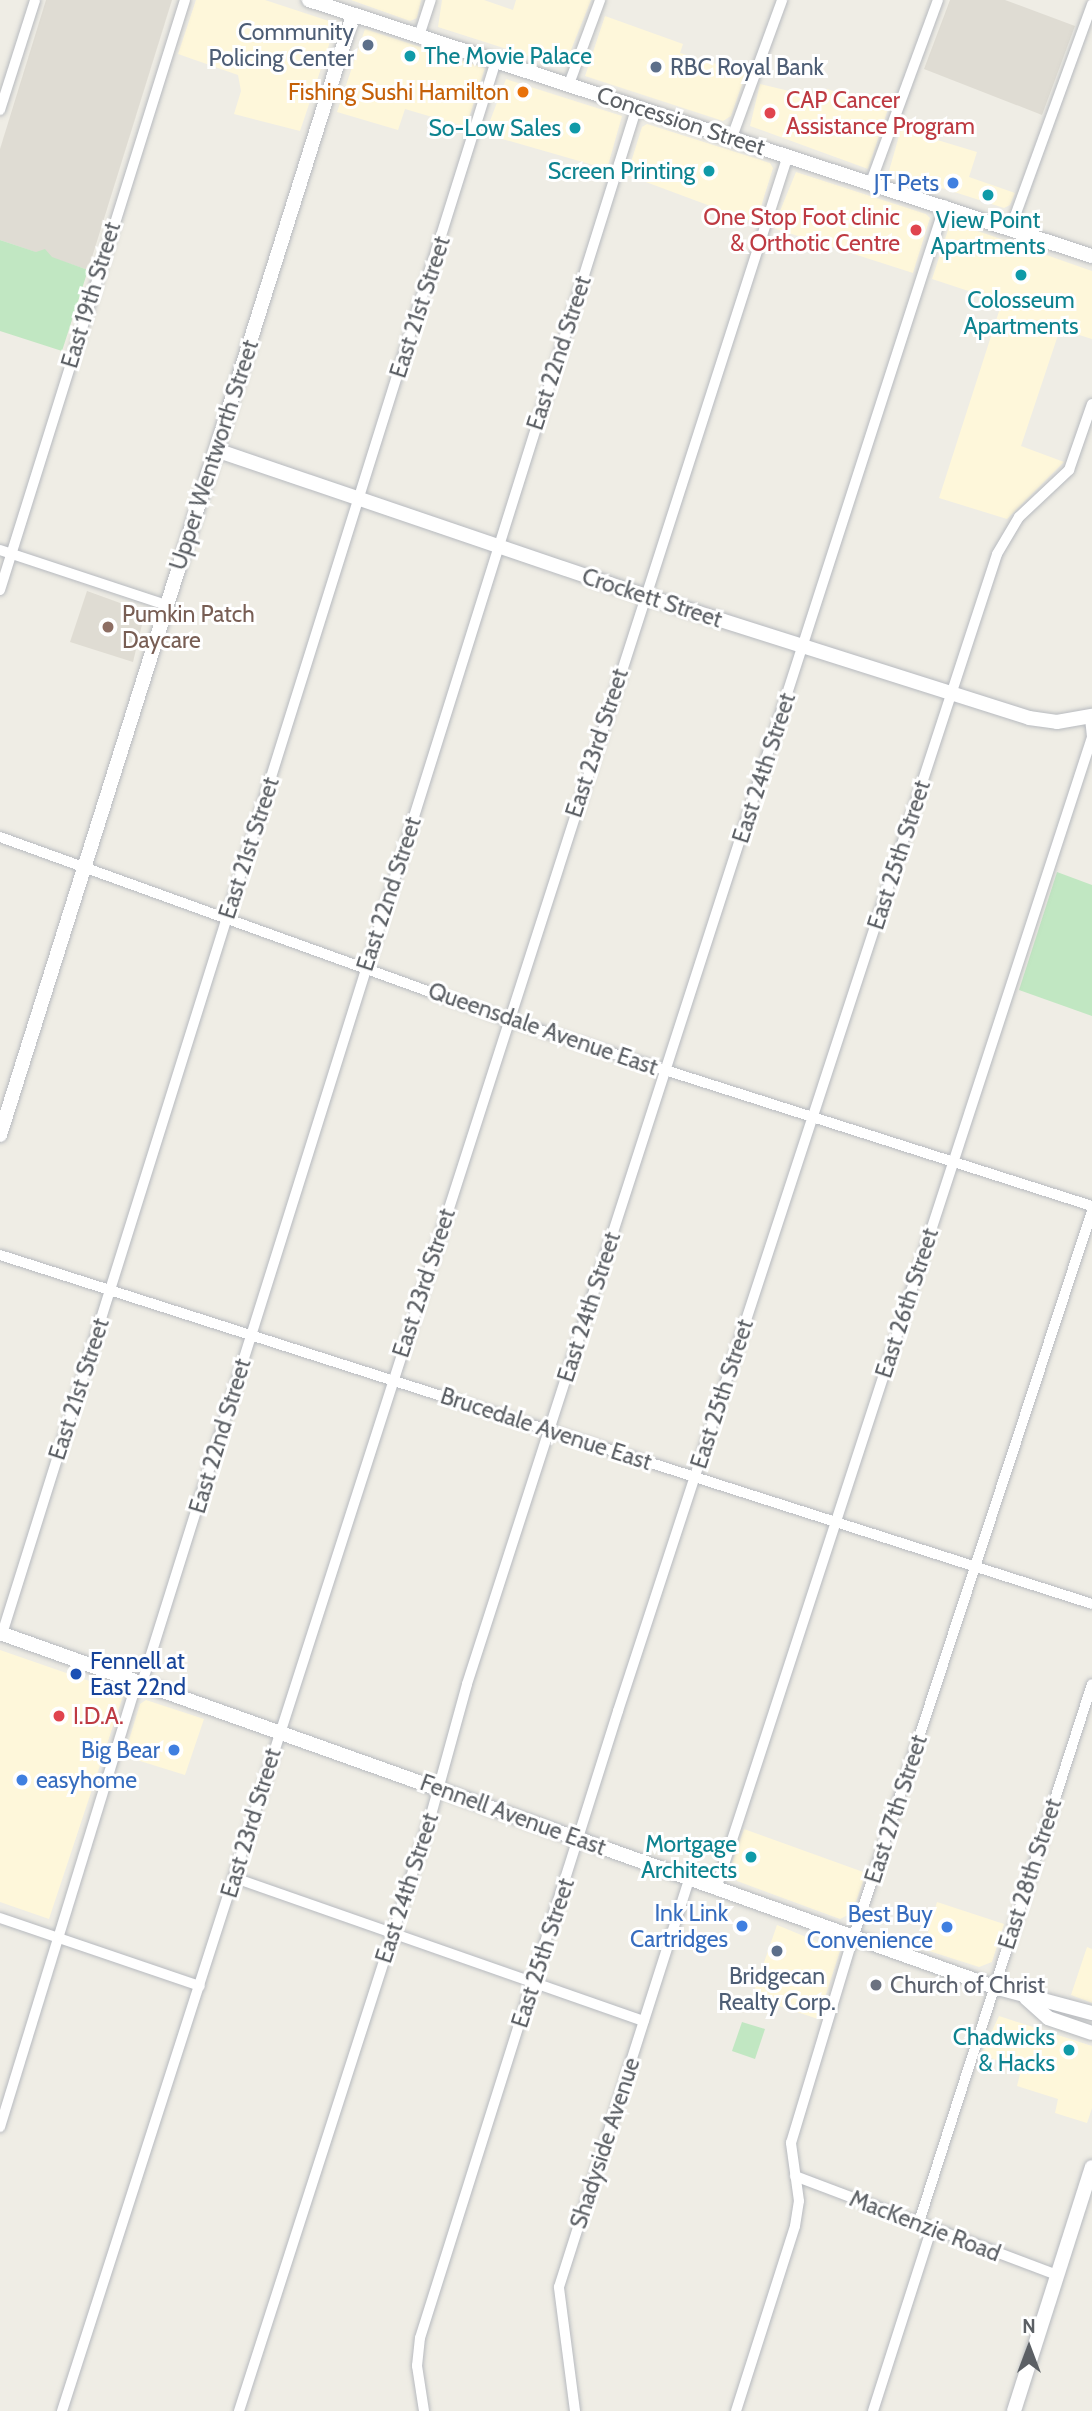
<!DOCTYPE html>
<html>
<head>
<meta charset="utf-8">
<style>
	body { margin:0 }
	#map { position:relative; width:1092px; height:2411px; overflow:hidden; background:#efede5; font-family:Cabin,sans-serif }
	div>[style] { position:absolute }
	.commercial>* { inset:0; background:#fef7da }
	.education>* { inset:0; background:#dfdcd3 }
	.green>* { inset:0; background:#c1e7c2 }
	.roads { filter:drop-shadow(0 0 2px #b7babf) drop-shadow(0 0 2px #b7babf) }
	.street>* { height:10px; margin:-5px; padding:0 5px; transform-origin:5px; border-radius:5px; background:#fff }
	.secondary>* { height:14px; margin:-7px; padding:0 7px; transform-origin:7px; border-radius:7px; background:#fff }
	.dots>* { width:19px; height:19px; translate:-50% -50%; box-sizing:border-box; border:4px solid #fff; border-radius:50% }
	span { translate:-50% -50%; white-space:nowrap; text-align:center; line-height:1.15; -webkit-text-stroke:6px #fff; paint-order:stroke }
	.service-label { font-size:23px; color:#4e5e75 }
	.right { translate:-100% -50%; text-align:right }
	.left { translate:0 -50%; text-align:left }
	.culture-label { font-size:23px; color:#0d838f }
	.food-label { font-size:23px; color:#c56008 }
	.health-label { font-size:23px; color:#be3a42 }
	.street-label { font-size:23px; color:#5c6065 }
	.shop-label { font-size:23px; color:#366cbe }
	.education-label { font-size:23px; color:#785e54 }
	.transit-label { font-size:23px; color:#164399 }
	.worship-label { font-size:23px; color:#5b616d }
	.north { position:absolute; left:994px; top:2313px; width:70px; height:70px; -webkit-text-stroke:5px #fff; paint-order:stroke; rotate:0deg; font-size:19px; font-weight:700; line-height:28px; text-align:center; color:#5c6065 }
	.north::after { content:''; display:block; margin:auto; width:24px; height:32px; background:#5c6065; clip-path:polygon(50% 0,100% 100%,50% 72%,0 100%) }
</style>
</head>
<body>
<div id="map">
	<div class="commercial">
		<div style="clip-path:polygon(196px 0,265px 0,332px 22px,335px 27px,300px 131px,234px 114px,241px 91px,238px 75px,178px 54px)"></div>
		<div style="clip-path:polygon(351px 0,421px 0,417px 18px,410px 21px)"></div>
		<div style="clip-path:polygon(442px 0,484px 0,513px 10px,516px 0,591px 0,567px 60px,560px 66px,438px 27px)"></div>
		<div style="clip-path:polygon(605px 16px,683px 44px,680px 53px,746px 73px,731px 116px,723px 121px,585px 76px)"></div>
		<div style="clip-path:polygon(365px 29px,485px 68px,466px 127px,405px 109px,398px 130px,337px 112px)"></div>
		<div style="clip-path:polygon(506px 79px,622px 116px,607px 169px,485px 134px)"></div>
		<div style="clip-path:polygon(760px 84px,823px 99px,827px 89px,888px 109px,868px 169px,750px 126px)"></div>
		<div style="clip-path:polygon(647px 124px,770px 163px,773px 168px,756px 223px,627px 175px,642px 127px)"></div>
		<div style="clip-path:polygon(901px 129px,977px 152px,969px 177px,1015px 193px,1010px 205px,1004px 208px,889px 171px)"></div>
		<div style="clip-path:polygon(796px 172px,926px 214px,930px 218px,913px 273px,773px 228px)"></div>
		<div style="clip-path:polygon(955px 223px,1092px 271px,1092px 339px,1060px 329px,1021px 446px,1064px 462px,1007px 519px,939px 498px,1002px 302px,932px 279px,949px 227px)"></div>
		<div style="clip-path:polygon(0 1650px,124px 1693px,49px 1919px,0 1902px)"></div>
		<div style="clip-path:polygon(146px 1700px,204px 1719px,185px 1775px,124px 1756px,140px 1704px)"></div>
		<div style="clip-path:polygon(744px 1829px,866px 1873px,852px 1913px,840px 1919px,737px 1881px,730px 1868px)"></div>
		<div style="clip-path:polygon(937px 1902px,1004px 1924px,992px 1962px,979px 1967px,923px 1949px)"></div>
		<div style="clip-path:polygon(777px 1925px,840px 1951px,818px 2019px,752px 1997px)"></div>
		<div style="clip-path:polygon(1087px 1947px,1092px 1949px,1092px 2003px,1071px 1995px)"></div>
		<div style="clip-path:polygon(999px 2016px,1092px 2046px,1092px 2108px,1087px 2123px,1055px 2113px,1058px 2099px,1017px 2086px,1021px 2070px,981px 2054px)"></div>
	</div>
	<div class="education">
		<div style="clip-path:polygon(46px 0,172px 0,88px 270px,0 240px,0 149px)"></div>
		<div style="clip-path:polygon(950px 0,1005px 0,1075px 26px,1042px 115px,924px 69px)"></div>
		<div style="clip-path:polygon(87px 591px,145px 612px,133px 662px,70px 642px)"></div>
	</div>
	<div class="green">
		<div style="clip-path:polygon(0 240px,36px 252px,45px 249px,52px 257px,88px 270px,62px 351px,0 331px)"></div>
		<div style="clip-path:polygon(1057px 872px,1092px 885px,1092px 1016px,1019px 990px)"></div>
		<div style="clip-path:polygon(742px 2022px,765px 2029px,755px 2059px,732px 2051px)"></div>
	</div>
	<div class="roads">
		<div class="street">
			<div style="left:419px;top:36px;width:38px;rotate:-72deg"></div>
			<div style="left:569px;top:84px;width:90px;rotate:-69.7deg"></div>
			<div style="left:0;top:110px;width:115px;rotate:-72.3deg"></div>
			<div style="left:732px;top:137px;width:146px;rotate:-69.9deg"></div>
			<div style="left:871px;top:182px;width:194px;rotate:-69.8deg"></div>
			<div style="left:1011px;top:227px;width:237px;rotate:-70deg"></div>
			<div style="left:0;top:550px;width:175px;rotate:18.3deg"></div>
			<div style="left:0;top:590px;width:618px;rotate:-72.59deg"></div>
			<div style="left:0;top:837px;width:540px;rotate:19.81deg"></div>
			<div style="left:508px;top:1020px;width:613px;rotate:17.67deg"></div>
			<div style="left:0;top:1255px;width:1146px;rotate:17.72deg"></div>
			<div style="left:2px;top:1634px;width:1649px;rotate:-72.57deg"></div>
			<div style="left:142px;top:1683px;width:1653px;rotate:-72.57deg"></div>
			<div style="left:235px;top:1878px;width:433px;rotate:19.3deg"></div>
			<div style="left:716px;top:1889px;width:1212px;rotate:-71.92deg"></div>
			<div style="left:1092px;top:737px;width:20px;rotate:-96deg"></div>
			<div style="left:0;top:1918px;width:211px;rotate:18.8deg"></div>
			<div style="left:0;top:2127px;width:467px;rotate:-72.9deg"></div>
			<div style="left:795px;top:2176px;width:280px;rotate:20.7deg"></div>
			<div style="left:918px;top:2225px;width:568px;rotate:-72.17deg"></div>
			<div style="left:62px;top:2411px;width:2370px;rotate:-72.16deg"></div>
			<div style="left:239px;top:2411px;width:626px;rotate:-72.14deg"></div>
			<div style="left:431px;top:1815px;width:136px;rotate:-74.6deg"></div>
			<div style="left:467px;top:1684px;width:1554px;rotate:-72.09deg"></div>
			<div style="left:424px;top:2411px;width:46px;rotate:-98.8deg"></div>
			<div style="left:417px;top:2366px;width:28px;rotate:-84deg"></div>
			<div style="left:420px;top:2338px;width:658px;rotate:-72.47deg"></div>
			<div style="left:618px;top:1711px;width:1217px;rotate:-71.86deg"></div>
			<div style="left:997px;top:554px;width:43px;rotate:-59.3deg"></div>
			<div style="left:1019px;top:517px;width:69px;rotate:-43.2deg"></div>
			<div style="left:1069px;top:470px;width:70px;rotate:-70.8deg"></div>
			<div style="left:575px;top:2411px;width:125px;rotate:-97.4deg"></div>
			<div style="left:559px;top:2287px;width:428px;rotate:-72.3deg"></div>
			<div style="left:736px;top:2411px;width:194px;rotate:-72.3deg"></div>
			<div style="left:795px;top:2226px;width:25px;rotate:-81deg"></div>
			<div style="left:799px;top:2201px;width:59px;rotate:-97.9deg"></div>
			<div style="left:791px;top:2143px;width:214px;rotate:-73.2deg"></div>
			<div style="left:853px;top:1938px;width:765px;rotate:-71.8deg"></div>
			<div style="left:873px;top:2411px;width:190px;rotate:-72.2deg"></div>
		</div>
		<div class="secondary">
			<div style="left:309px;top:0;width:824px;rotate:18.11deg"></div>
			<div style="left:216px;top:450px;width:453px;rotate:18.8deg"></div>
			<div style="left:645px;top:596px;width:403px;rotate:17.6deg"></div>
			<div style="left:1029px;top:718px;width:28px;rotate:8deg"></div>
			<div style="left:1057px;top:722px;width:36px;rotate:-10deg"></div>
			<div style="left:0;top:1135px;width:1174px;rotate:-72.51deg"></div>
			<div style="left:0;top:1633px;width:1055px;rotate:19.6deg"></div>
			<div style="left:994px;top:1987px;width:101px;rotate:14.9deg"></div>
			<div style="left:1026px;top:1998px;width:30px;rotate:42deg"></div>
			<div style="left:1048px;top:2018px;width:46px;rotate:18.8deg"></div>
			<div style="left:1014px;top:2411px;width:256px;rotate:-72.3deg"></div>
		</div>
	</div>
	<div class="dots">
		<div style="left:368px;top:45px;background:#5c6f8a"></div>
		<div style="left:410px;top:56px;background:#0f9aa8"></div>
		<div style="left:656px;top:67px;background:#5c6f8a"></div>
		<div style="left:523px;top:92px;background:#e8710a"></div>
		<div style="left:770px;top:113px;background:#e0444e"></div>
		<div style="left:575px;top:128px;background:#0f9aa8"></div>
		<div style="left:709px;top:171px;background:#0f9aa8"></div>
		<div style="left:953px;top:183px;background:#3f7fe0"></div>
		<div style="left:988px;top:195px;background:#0f9aa8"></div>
		<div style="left:916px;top:230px;background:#e0444e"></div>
		<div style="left:1021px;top:275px;background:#0f9aa8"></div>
		<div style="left:108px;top:627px;background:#8d6e63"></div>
		<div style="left:76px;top:1674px;background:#1a4fb4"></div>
		<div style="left:59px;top:1716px;background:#e0444e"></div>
		<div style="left:174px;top:1750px;background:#3f7fe0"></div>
		<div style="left:22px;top:1780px;background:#3f7fe0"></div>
		<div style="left:751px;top:1857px;background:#0f9aa8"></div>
		<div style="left:742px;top:1926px;background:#3f7fe0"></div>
		<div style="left:947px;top:1927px;background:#3f7fe0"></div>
		<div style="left:777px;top:1951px;background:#5c6f8a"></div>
		<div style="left:876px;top:1985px;background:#6b7280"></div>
		<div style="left:1069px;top:2050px;background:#0f9aa8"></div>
	</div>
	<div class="service-label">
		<span class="right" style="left:354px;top:45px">Community<br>Policing Center</span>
		<span class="left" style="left:670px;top:67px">RBC Royal Bank</span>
		<span style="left:777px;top:1989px">Bridgecan<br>Realty Corp.</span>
	</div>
	<div class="culture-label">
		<span class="left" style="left:424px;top:56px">The Movie Palace</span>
		<span class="right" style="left:561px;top:128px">So-Low Sales</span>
		<span class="right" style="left:695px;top:171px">Screen Printing</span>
		<span style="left:988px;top:233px">View Point<br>Apartments</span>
		<span style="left:1021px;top:313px">Colosseum<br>Apartments</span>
		<span class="right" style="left:737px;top:1857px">Mortgage<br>Architects</span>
		<span class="right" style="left:1055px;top:2050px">Chadwicks<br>&amp; Hacks</span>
	</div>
	<div class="food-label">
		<span class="right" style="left:509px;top:92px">Fishing Sushi Hamilton</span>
	</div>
	<div class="health-label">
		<span class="left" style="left:786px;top:113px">CAP Cancer<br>Assistance Program</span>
		<span class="right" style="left:900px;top:230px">One Stop Foot clinic<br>&amp; Orthotic Centre</span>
		<span class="left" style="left:73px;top:1716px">I.D.A.</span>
	</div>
	<div class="street-label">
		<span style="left:681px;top:121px;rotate:18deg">Concession Street</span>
		<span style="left:91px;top:295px;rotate:-73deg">East 19th Street</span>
		<span style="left:420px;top:307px;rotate:-72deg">East 21st Street</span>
		<span style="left:559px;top:353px;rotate:-72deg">East 22nd Street</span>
		<span style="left:214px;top:455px;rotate:-72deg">Upper Wentworth Street</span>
		<span style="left:652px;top:598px;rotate:18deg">Crockett Street</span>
		<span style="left:597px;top:743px;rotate:-72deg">East 23rd Street</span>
		<span style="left:764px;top:768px;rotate:-72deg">East 24th Street</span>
		<span style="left:249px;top:848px;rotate:-72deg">East 21st Street</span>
		<span style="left:899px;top:855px;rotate:-72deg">East 25th Street</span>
		<span style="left:389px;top:894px;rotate:-72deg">East 22nd Street</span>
		<span style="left:543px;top:1029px;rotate:19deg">Queensdale Avenue East</span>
		<span style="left:424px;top:1283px;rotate:-72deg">East 23rd Street</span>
		<span style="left:907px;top:1303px;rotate:-72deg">East 26th Street</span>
		<span style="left:589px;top:1307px;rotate:-72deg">East 24th Street</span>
		<span style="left:79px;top:1389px;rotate:-72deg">East 21st Street</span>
		<span style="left:722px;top:1394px;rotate:-72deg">East 25th Street</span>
		<span style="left:546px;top:1429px;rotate:18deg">Brucedale Avenue East</span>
		<span style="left:220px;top:1436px;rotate:-73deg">East 22nd Street</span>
		<span style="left:896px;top:1809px;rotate:-72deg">East 27th Street</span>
		<span style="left:513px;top:1815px;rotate:20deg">Fennell Avenue East</span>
		<span style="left:251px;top:1823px;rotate:-73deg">East 23rd Street</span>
		<span style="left:1030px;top:1874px;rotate:-72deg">East 28th Street</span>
		<span style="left:407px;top:1888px;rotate:-72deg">East 24th Street</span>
		<span style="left:543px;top:1953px;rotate:-72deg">East 25th Street</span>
		<span style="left:605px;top:2143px;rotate:-72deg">Shadyside Avenue</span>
		<span style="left:925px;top:2226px;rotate:21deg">MacKenzie Road</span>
	</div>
	<div class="shop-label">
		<span class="right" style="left:939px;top:183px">JT Pets</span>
		<span class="right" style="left:160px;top:1750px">Big Bear</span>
		<span class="left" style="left:36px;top:1780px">easyhome</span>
		<span class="right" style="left:728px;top:1926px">Ink Link<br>Cartridges</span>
		<span class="right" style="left:933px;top:1927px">Best Buy<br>Convenience</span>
	</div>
	<div class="education-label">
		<span class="left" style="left:122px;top:627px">Pumkin Patch<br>Daycare</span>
	</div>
	<div class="transit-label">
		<span class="left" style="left:90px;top:1674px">Fennell at<br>East 22nd</span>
	</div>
	<div class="worship-label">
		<span class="left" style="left:890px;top:1985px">Church of Christ</span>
	</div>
	<div class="north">N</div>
</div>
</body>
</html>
